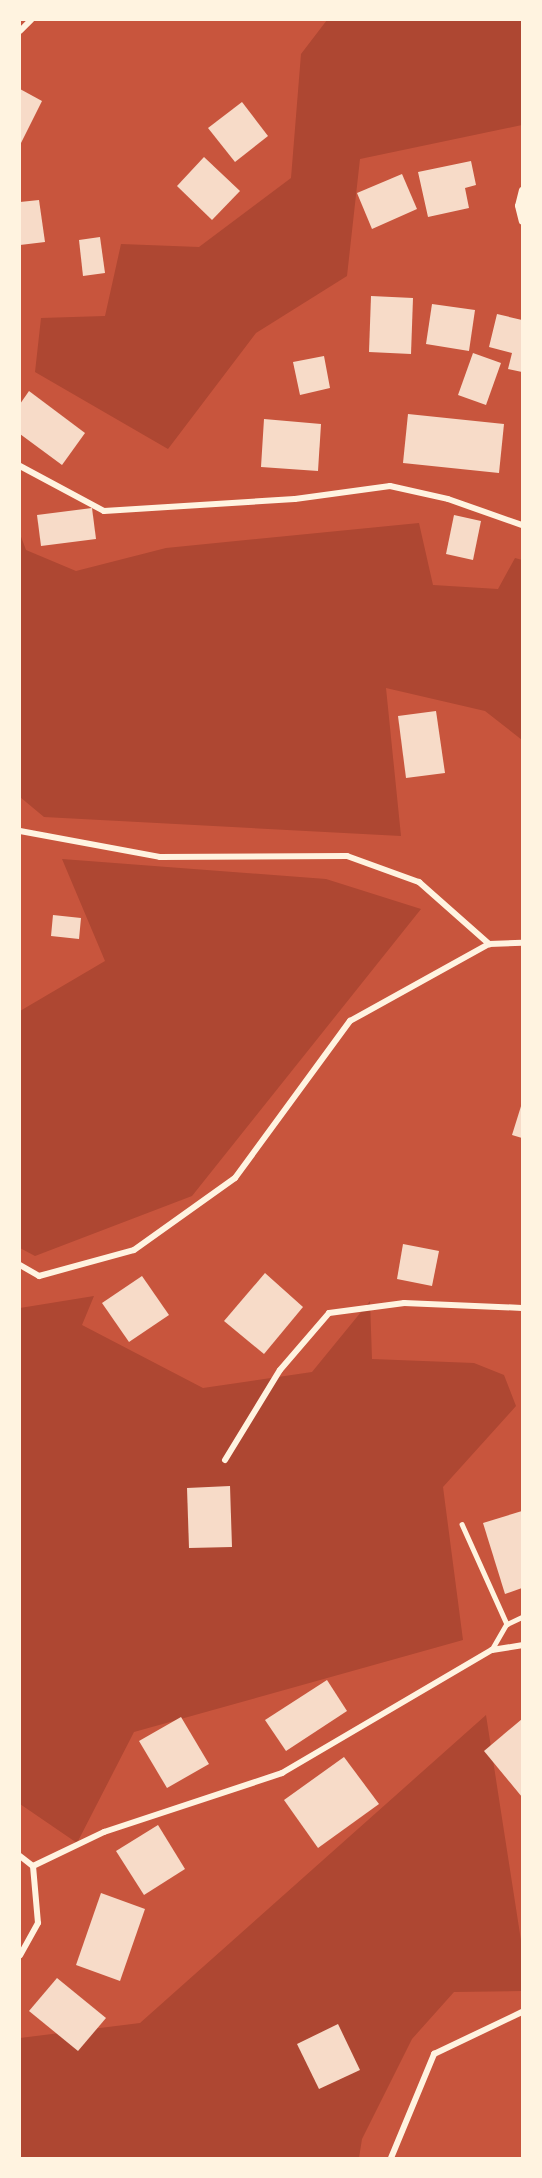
<!DOCTYPE html>
<html>
<head>
<meta charset="utf-8">
<style>
	body { margin:0 }
	#map { position:relative; width:542px; height:2178px; overflow:hidden; background:#c8553d; font-family:"Alegreya Sans",sans-serif }
	div>[style] { position:absolute }
	.green>* { inset:0; background:#ae4732 }
	.building>* { inset:0; background:#f7dbc8 }
	.service>* { height:4.5px; margin:-2.25px; padding:0 2.25px; transform-origin:2.25px; border-radius:2.25px; background:#fff3e0 }
	.minor>* { height:6px; margin:-3px; padding:0 3px; transform-origin:3px; border-radius:3px; background:#fff3e0 }
	span { translate:-50% -50%; white-space:nowrap; text-align:center; line-height:1.15; -webkit-text-stroke:5px #fff3e0; paint-order:stroke }
	.frame { position:absolute; inset:0; border:21px solid #fff3e0; pointer-events:none }
</style>
</head>
<body>
<div id="map">
	<div class="green">
		<div style="clip-path:polygon(327px 20px,522px 20px,522px 125px,360px 159px,347px 276px,256px 333px,168px 449px,35px 372px,41px 318px,105px 316px,121px 244px,199px 247px,291px 178px,301px 54px)"></div>
		<div style="clip-path:polygon(419px 523px,433px 585px,498px 589px,515px 558px,522px 560px,522px 740px,485px 711px,386px 688px,401px 836px,44px 817px,20px 797px,20px 534px,26px 550px,76px 571px,166px 548px)"></div>
		<div style="clip-path:polygon(62px 859px,326px 879px,421px 909px,192px 1196px,35px 1256px,20px 1248px,20px 1011px,105px 961px)"></div>
		<div style="clip-path:polygon(94px 1296px,82px 1325px,203px 1388px,312px 1372px,370px 1301px,372px 1359px,474px 1363px,504px 1375px,516px 1406px,443px 1487px,463px 1640px,134px 1732px,77px 1843px,20px 1804px,20px 1308px)"></div>
		<div style="clip-path:polygon(486px 1715px,522px 1947px,522px 1991px,454px 1992px,412px 2039px,362px 2139px,359px 2158px,20px 2158px,20px 2038px,140px 2023px)"></div>
	</div>
	<div class="building">
		<div style="clip-path:polygon(20px 89px,42px 101px,20px 145px)"></div>
		<div style="clip-path:polygon(242px 102px,268px 136px,235px 162px,208px 128px)"></div>
		<div style="clip-path:polygon(204px 157px,240px 191px,212px 220px,177px 186px)"></div>
		<div style="clip-path:polygon(471px 161px,476px 185px,465px 188px,469px 208px,428px 217px,418px 172px)"></div>
		<div style="clip-path:polygon(402px 174px,417px 209px,372px 229px,357px 193px)"></div>
		<div style="clip-path:polygon(39px 200px,45px 242px,20px 245px,20px 202px)"></div>
		<div style="clip-path:polygon(100px 237px,105px 273px,83px 276px,79px 240px)"></div>
		<div style="clip-path:polygon(371px 296px,413px 298px,411px 354px,369px 352px)"></div>
		<div style="clip-path:polygon(432px 304px,475px 310px,469px 351px,426px 344px)"></div>
		<div style="clip-path:polygon(497px 314px,522px 320px,522px 372px,508px 369px,512px 353px,489px 347px)"></div>
		<div style="clip-path:polygon(473px 353px,501px 363px,486px 405px,458px 395px)"></div>
		<div style="clip-path:polygon(324px 356px,330px 388px,300px 395px,293px 362px)"></div>
		<div style="clip-path:polygon(29px 391px,85px 433px,62px 465px,20px 434px,20px 404px)"></div>
		<div style="clip-path:polygon(408px 414px,504px 424px,499px 473px,403px 463px)"></div>
		<div style="clip-path:polygon(264px 419px,321px 424px,318px 471px,261px 467px)"></div>
		<div style="clip-path:polygon(92px 508px,96px 539px,41px 546px,37px 515px)"></div>
		<div style="clip-path:polygon(454px 515px,481px 521px,473px 560px,446px 554px)"></div>
		<div style="clip-path:polygon(436px 711px,445px 773px,406px 778px,398px 716px)"></div>
		<div style="clip-path:polygon(53px 915px,81px 918px,79px 939px,51px 936px)"></div>
		<div style="clip-path:polygon(522px 1103px,522px 1138px,512px 1135px)"></div>
		<div style="clip-path:polygon(403px 1244px,439px 1251px,432px 1286px,397px 1279px)"></div>
		<div style="clip-path:polygon(265px 1273px,303px 1307px,264px 1354px,224px 1321px)"></div>
		<div style="clip-path:polygon(142px 1276px,169px 1315px,129px 1342px,102px 1303px)"></div>
		<div style="clip-path:polygon(230px 1486px,232px 1547px,189px 1548px,187px 1488px)"></div>
		<div style="clip-path:polygon(522px 1511px,522px 1588px,505px 1594px,483px 1523px)"></div>
		<div style="clip-path:polygon(327px 1680px,347px 1711px,286px 1751px,265px 1720px)"></div>
		<div style="clip-path:polygon(181px 1717px,209px 1764px,167px 1788px,139px 1741px)"></div>
		<div style="clip-path:polygon(522px 1719px,522px 1797px,484px 1751px)"></div>
		<div style="clip-path:polygon(344px 1757px,379px 1804px,318px 1848px,284px 1800px)"></div>
		<div style="clip-path:polygon(158px 1825px,185px 1869px,144px 1895px,116px 1851px)"></div>
		<div style="clip-path:polygon(101px 1893px,145px 1909px,120px 1981px,76px 1965px)"></div>
		<div style="clip-path:polygon(57px 1978px,106px 2018px,78px 2051px,29px 2011px)"></div>
		<div style="clip-path:polygon(338px 2024px,360px 2070px,319px 2089px,297px 2044px)"></div>
	</div>
	<div class="service">
		<div style="left:462px;top:1524px;width:110px;rotate:65.8deg"></div>
		<div style="left:507px;top:1624px;width:30px;rotate:120deg"></div>
		<div style="left:507px;top:1624px;width:17px;rotate:-25deg"></div>
	</div>
	<div class="minor">
		<div style="left:20px;top:31px;width:16px;rotate:-45deg"></div>
		<div style="left:522px;top:190px;width:16px;rotate:104deg"></div>
		<div style="left:518px;top:206px;width:16px;rotate:76deg"></div>
		<div style="left:20px;top:466px;width:95px;rotate:28.2deg"></div>
		<div style="left:104px;top:511px;width:191px;rotate:-3.6deg"></div>
		<div style="left:295px;top:499px;width:96px;rotate:-7.8deg"></div>
		<div style="left:390px;top:486px;width:59px;rotate:12.6deg"></div>
		<div style="left:448px;top:499px;width:78px;rotate:19.4deg"></div>
		<div style="left:20px;top:831px;width:142px;rotate:10.5deg"></div>
		<div style="left:160px;top:857px;width:187px;rotate:-0.3deg"></div>
		<div style="left:347px;top:856px;width:77px;rotate:19.9deg"></div>
		<div style="left:419px;top:882px;width:94px;rotate:41.5deg"></div>
		<div style="left:20px;top:1265px;width:22px;rotate:30deg"></div>
		<div style="left:39px;top:1276px;width:98px;rotate:-15.3deg"></div>
		<div style="left:134px;top:1250px;width:124px;rotate:-35.5deg"></div>
		<div style="left:235px;top:1178px;width:195px;rotate:-53.8deg"></div>
		<div style="left:350px;top:1021px;width:159px;rotate:-29deg"></div>
		<div style="left:489px;top:944px;width:33px;rotate:-2deg"></div>
		<div style="left:225px;top:1460px;width:105px;rotate:-58.6deg"></div>
		<div style="left:280px;top:1370px;width:75px;rotate:-49.3deg"></div>
		<div style="left:329px;top:1313px;width:76px;rotate:-7.6deg"></div>
		<div style="left:404px;top:1303px;width:118px;rotate:2.4deg"></div>
		<div style="left:20px;top:1856px;width:16px;rotate:38deg"></div>
		<div style="left:33px;top:1866px;width:57px;rotate:85deg"></div>
		<div style="left:38px;top:1923px;width:37px;rotate:119deg"></div>
		<div style="left:33px;top:1866px;width:79px;rotate:-25.6deg"></div>
		<div style="left:104px;top:1832px;width:188px;rotate:-18.3deg"></div>
		<div style="left:282px;top:1773px;width:243px;rotate:-30.4deg"></div>
		<div style="left:492px;top:1650px;width:30px;rotate:-9deg"></div>
		<div style="left:391px;top:2158px;width:113px;rotate:-67.5deg"></div>
		<div style="left:434px;top:2054px;width:98px;rotate:-25.5deg"></div>
	</div>
	<div class="frame"></div>
</div>
</body>
</html>
